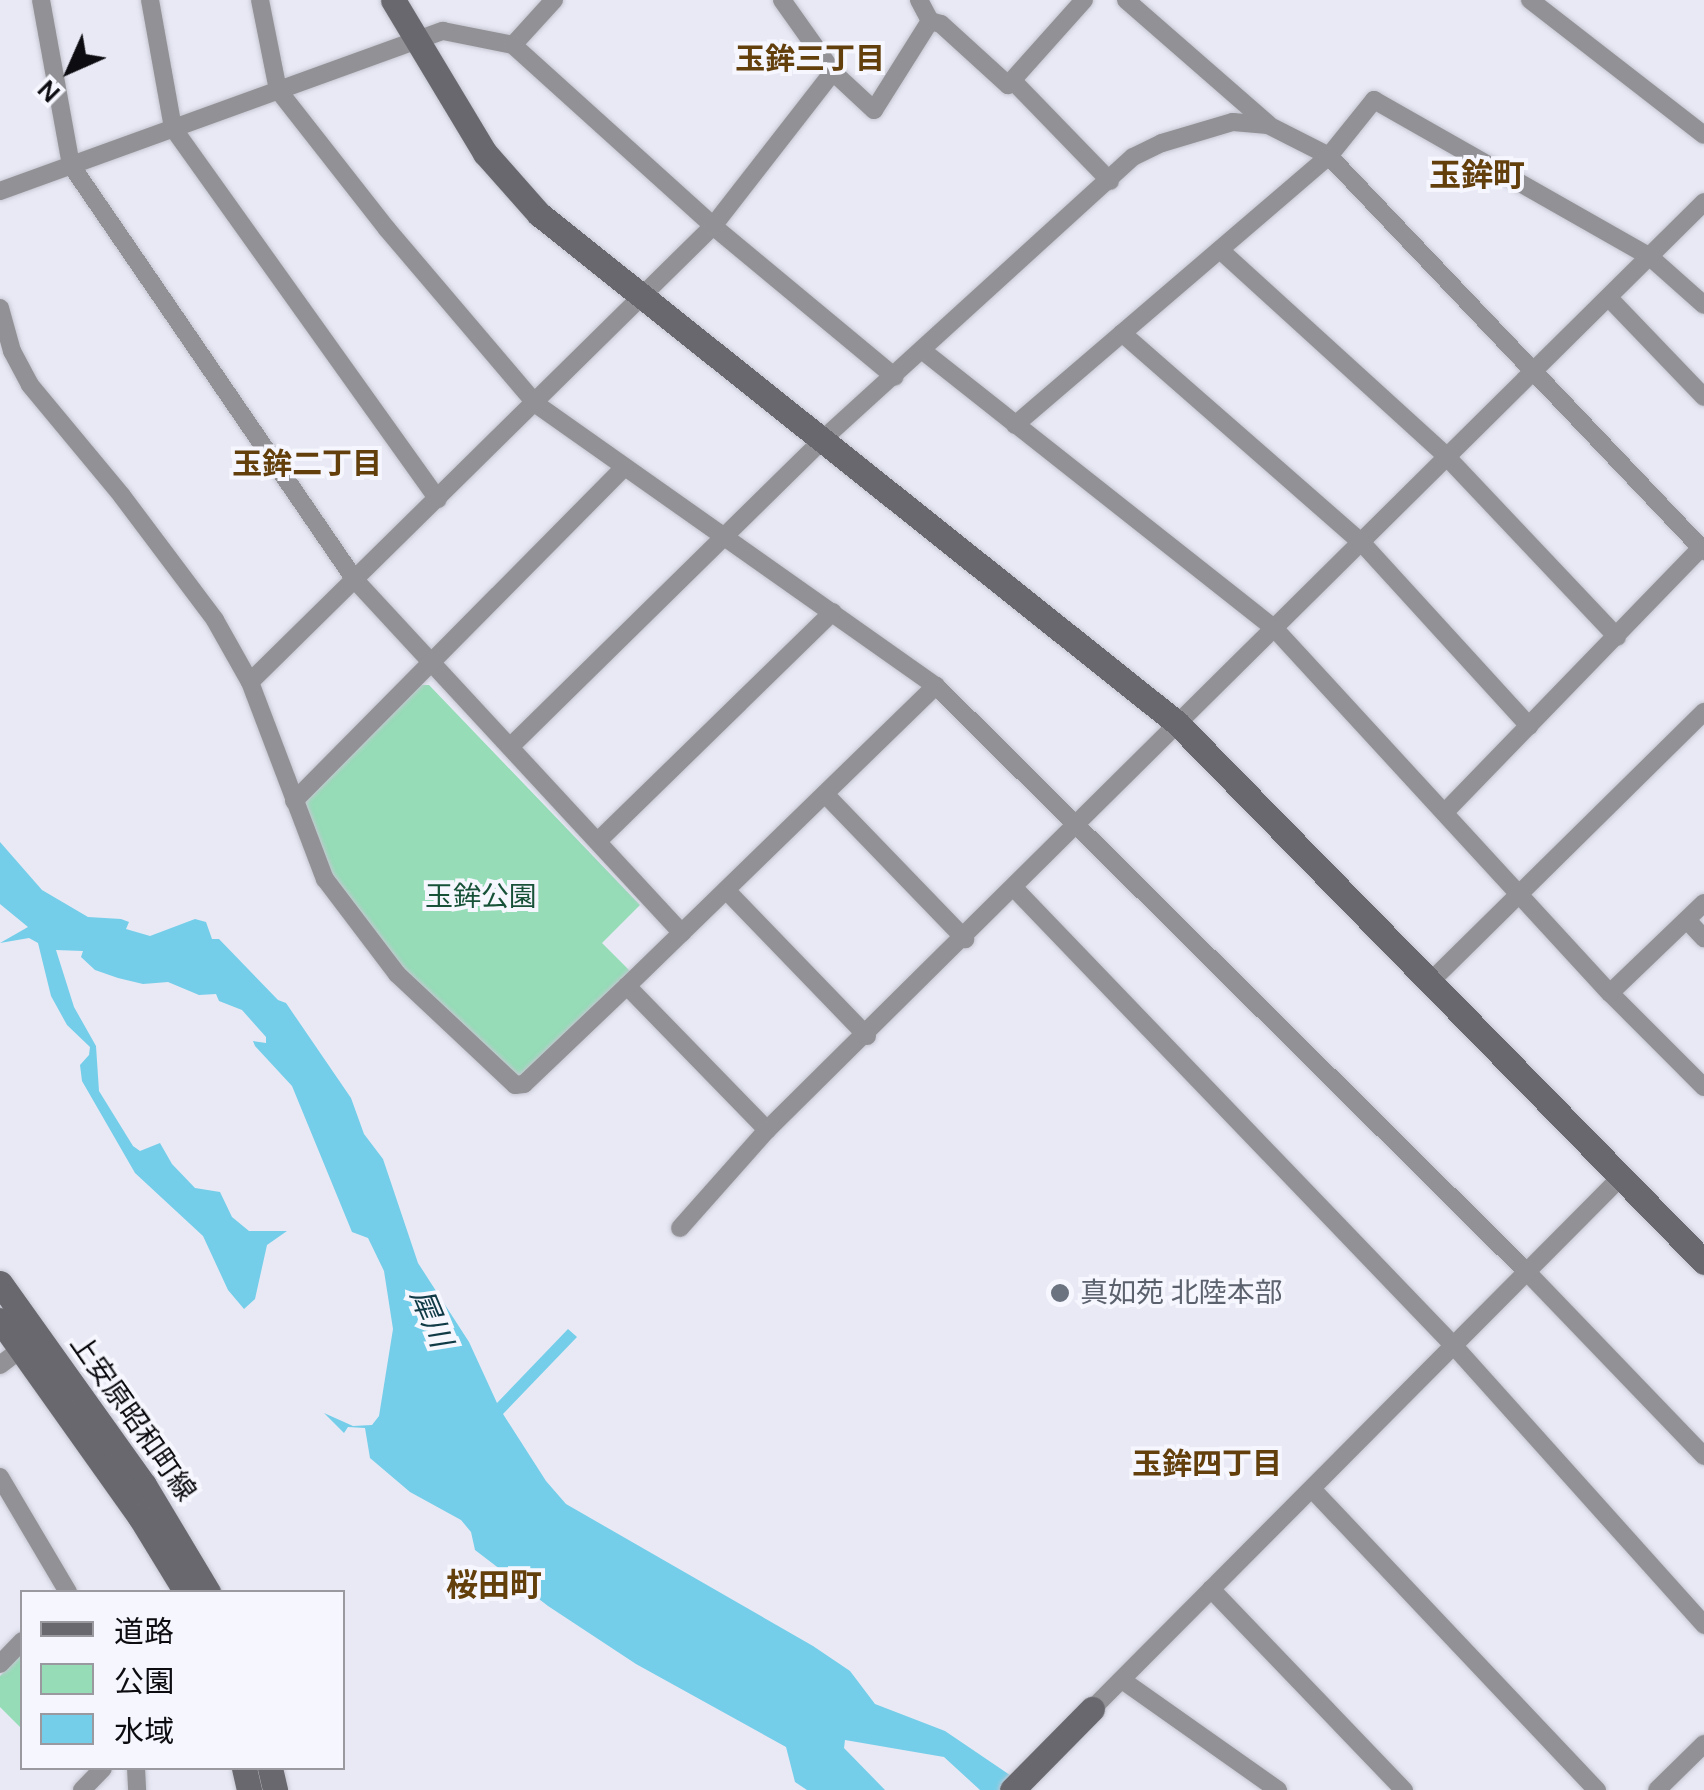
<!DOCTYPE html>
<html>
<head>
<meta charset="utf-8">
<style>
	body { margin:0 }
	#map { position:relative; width:1704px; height:1790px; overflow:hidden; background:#e8e9f5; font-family:Karla,"Noto Sans JP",sans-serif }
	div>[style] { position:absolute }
	.green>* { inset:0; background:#95dcb7 }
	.water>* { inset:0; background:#74cee9 }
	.roads { filter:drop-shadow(0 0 2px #c5c6d1) drop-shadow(0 0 2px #c5c6d1) }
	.street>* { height:18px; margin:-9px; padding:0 9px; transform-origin:9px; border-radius:9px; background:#929296 }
	.secondary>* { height:25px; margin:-12.5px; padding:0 12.5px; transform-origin:12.5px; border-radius:12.5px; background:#68686e }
	.dots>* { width:28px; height:28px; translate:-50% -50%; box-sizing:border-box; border:5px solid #f6f7fe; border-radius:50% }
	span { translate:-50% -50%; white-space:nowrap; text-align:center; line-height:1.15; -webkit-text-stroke:8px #f6f7fe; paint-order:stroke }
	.park-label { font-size:28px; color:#175238 }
	.worship-label { font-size:28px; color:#5b616d }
	.left { translate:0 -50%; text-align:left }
	.street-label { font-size:28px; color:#0d0d11 }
	.neighbourhood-label { font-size:30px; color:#633f0c; font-weight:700 }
	.water-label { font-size:30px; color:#0f3a46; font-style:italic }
	.quarter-label { font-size:32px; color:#633f0c; font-weight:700 }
	.legend { position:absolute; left:20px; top:1590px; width:325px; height:180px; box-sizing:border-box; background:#f6f7fe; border:2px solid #99999f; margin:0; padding:12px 18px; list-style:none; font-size:30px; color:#0d0d11 }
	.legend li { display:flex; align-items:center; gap:20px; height:50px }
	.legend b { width:50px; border:2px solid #99999f }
	.north { position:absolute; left:20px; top:20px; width:100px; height:100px; -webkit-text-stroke:8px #f6f7fe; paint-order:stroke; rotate:225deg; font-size:28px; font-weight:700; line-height:40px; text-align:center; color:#0d0d11 }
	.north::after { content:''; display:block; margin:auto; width:35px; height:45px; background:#0d0d11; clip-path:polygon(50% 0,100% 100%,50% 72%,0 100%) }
</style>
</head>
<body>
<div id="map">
	<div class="green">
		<div style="clip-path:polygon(419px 685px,429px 685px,640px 905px,602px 943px,630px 971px,523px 1076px,512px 1075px,400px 970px,330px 879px,301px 803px)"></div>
		<div style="clip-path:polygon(22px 1654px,22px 1729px,0 1707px,0 1676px)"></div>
	</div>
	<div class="water">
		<div style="clip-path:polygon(0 842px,42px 890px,88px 917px,121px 919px,129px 922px,126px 929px,150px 936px,195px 919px,206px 922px,212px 939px,219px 939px,278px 1000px,286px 1003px,351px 1098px,364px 1134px,383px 1159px,418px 1263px,469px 1342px,497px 1403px,568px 1329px,577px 1337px,503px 1414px,546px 1481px,566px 1504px,813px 1646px,850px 1671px,875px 1704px,945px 1731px,1032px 1790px,980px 1790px,944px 1757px,845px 1740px,844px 1748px,885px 1790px,807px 1790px,795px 1782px,786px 1747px,636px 1664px,548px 1606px,475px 1550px,471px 1532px,461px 1520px,410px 1492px,370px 1458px,365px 1428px,348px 1427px,344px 1433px,324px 1413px,353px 1426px,372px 1425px,379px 1416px,393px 1329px,384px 1271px,368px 1238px,352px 1232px,292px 1086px,255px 1046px,253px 1041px,266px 1043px,266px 1037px,242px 1010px,219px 1001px,216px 994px,199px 995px,168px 982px,143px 984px,118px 978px,95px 970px,81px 957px,83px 951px,56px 950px,74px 1007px,96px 1046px,99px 1091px,133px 1146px,140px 1151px,160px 1143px,172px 1164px,195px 1188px,220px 1192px,232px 1217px,249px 1231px,287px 1231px,267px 1245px,255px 1299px,244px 1309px,228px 1290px,203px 1236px,135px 1173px,82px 1081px,80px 1065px,89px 1055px,90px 1047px,67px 1025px,51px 996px,38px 943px,29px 938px,0 943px,28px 927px,0 904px)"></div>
	</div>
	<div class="roads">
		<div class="street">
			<div style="left:41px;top:0;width:168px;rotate:79.7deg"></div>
			<div style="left:71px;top:165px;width:503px;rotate:55.61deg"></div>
			<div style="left:355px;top:580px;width:481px;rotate:47.2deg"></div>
			<div style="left:150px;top:0;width:130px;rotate:79.8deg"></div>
			<div style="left:173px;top:128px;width:456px;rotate:54.5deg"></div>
			<div style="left:260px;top:0;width:92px;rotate:78.7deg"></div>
			<div style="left:278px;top:90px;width:177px;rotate:51.9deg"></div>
			<div style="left:387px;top:229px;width:230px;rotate:49.6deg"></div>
			<div style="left:536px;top:404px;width:489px;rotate:35.2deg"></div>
			<div style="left:936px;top:686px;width:834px;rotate:44.76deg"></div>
			<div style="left:1528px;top:1273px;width:254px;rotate:46.1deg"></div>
			<div style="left:782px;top:0;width:88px;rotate:54.7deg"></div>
			<div style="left:833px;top:72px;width:56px;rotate:42.8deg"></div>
			<div style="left:874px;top:110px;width:105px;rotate:-57.8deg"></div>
			<div style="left:919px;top:0;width:24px;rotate:62deg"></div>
			<div style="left:930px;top:21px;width:11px;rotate:15deg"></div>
			<div style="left:941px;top:24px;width:91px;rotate:42.3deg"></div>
			<div style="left:1008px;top:85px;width:114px;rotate:-48.2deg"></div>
			<div style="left:1126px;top:0;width:189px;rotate:41.1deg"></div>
			<div style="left:1530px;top:0;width:220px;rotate:37.8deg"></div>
			<div style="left:513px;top:45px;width:61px;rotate:-47.7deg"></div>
			<div style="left:1014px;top:82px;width:138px;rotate:45.9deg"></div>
			<div style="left:0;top:191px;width:471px;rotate:-19.9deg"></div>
			<div style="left:443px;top:31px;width:71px;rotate:11.3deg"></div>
			<div style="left:513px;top:45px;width:270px;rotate:42.1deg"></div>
			<div style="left:713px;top:226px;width:236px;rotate:39.7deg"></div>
			<div style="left:1220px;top:250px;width:306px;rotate:42.3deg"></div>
			<div style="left:1446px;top:456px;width:249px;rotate:46.6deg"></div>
			<div style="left:1609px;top:298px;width:137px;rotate:46.2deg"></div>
			<div style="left:0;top:308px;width:45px;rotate:74.4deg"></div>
			<div style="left:12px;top:351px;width:38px;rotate:62deg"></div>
			<div style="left:30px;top:385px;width:144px;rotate:50.3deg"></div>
			<div style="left:122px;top:496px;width:155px;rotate:53.1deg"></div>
			<div style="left:215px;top:620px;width:71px;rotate:60.6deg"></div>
			<div style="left:250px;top:682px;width:211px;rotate:69.2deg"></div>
			<div style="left:325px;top:879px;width:119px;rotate:52.8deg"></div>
			<div style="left:397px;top:974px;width:162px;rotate:43.2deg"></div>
			<div style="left:515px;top:1085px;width:9px;rotate:-6deg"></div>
			<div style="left:524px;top:1084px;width:142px;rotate:-43.6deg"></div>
			<div style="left:627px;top:986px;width:201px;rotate:45.8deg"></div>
			<div style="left:767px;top:1130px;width:1319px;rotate:-44.72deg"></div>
			<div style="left:1122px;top:333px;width:319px;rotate:41.2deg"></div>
			<div style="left:1362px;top:543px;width:248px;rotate:47.6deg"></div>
			<div style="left:923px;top:351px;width:449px;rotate:38.3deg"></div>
			<div style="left:1275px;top:629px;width:495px;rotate:47.4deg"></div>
			<div style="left:1610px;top:993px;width:133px;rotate:45deg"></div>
			<div style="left:1015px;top:425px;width:413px;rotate:-40.6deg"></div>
			<div style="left:1329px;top:156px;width:72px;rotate:-51.2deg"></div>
			<div style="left:1374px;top:100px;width:318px;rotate:29.6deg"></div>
			<div style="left:1650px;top:257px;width:72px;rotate:41.6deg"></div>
			<div style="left:250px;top:682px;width:650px;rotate:-44.56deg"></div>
			<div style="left:713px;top:226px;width:195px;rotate:-52.1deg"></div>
			<div style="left:510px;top:747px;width:439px;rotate:-44.5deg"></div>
			<div style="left:823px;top:439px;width:419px;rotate:-42.3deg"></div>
			<div style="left:1133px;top:157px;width:32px;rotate:-26deg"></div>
			<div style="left:1162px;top:143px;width:74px;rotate:-16.5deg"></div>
			<div style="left:1233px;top:122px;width:35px;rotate:5deg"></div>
			<div style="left:1268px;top:125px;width:68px;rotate:26.9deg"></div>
			<div style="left:1329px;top:156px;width:545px;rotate:46.49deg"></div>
			<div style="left:825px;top:794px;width:202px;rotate:46deg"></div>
			<div style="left:294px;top:801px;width:470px;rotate:-45.3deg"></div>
			<div style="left:1445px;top:812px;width:369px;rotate:-45.9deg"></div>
			<div style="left:598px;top:841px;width:328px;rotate:-44.3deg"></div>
			<div style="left:1015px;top:889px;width:634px;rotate:46.15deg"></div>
			<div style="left:1454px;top:1346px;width:375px;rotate:48.1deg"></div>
			<div style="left:726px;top:890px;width:203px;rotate:46deg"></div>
			<div style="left:1687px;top:920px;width:25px;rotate:47deg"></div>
			<div style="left:1430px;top:982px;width:385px;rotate:-44.6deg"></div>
			<div style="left:627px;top:986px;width:431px;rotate:-44.2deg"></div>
			<div style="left:1610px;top:993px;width:130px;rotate:-43.8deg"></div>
			<div style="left:680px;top:1228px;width:131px;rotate:-48.4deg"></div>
			<div style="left:0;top:1365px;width:35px;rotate:-37deg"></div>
			<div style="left:0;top:1477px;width:134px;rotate:59.4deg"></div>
			<div style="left:1312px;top:1489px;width:415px;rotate:46.6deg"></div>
			<div style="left:1211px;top:1589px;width:279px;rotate:46.2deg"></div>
			<div style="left:0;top:1664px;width:32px;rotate:-46deg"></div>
			<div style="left:1122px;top:1680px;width:191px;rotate:35.2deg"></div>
			<div style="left:1092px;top:1709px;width:750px;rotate:-45.16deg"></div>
			<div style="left:136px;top:1768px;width:22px;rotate:87deg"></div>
			<div style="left:82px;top:1790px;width:30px;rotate:-46deg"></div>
			<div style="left:1657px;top:1790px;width:66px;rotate:-44.4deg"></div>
		</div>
		<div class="secondary">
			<div style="left:393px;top:0;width:179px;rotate:59deg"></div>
			<div style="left:485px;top:153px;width:81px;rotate:48.5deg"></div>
			<div style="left:539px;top:214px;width:816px;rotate:38.58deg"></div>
			<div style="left:1177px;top:723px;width:754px;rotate:45.64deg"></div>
			<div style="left:0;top:1283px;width:248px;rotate:54.5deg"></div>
			<div style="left:144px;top:1485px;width:125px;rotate:59.1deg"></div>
			<div style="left:0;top:1320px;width:242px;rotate:54.6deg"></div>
			<div style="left:140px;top:1517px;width:88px;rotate:58.5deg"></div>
			<div style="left:244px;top:1768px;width:23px;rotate:77deg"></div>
			<div style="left:270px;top:1768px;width:23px;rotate:77deg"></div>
			<div style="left:1012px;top:1790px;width:114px;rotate:-45.4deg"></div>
		</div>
	</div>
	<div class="dots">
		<div style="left:1060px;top:1293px;background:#6b7280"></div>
	</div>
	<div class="park-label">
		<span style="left:481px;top:897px">玉鉾公園</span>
	</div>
	<div class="worship-label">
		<span class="left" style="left:1080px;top:1293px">真如苑 北陸本部</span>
	</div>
	<div class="street-label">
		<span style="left:133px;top:1418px;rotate:55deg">上安原昭和町線</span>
	</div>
	<div class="neighbourhood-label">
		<span style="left:810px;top:59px">玉鉾三丁目</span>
		<span style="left:307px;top:464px">玉鉾二丁目</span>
		<span style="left:1207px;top:1464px">玉鉾四丁目</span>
	</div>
	<div class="water-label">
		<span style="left:431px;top:1318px;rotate:67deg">犀川</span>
	</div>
	<div class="quarter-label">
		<span style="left:1477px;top:176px">玉鉾町</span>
		<span style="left:494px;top:1586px">桜田町</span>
	</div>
	<ul class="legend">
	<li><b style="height:12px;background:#68686e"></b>道路</li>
	<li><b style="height:28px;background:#95dcb7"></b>公園</li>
	<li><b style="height:28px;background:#74cee9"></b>水域</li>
	</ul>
	<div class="north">N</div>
</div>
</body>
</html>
